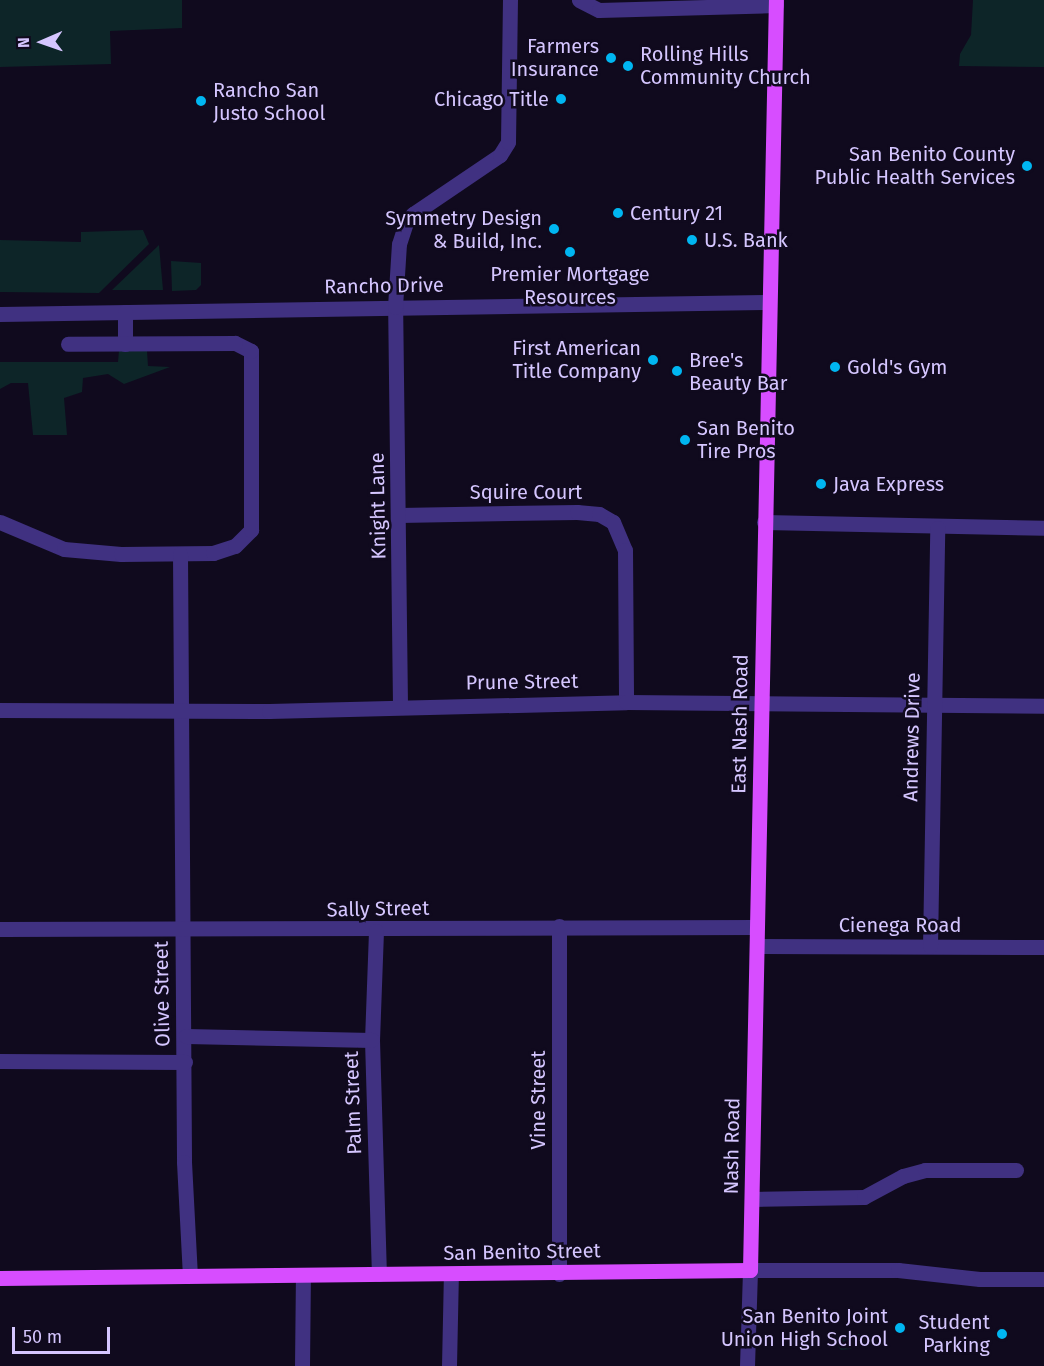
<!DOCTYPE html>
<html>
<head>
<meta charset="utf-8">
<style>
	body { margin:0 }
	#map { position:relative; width:1044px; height:1366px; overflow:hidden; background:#100a1e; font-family:"Fira Sans",sans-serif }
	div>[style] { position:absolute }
	.green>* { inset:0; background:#0d2528 }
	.minor>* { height:15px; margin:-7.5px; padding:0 7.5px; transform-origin:7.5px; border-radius:7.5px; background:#403181 }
	.major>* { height:15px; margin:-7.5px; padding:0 7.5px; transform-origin:7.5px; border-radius:7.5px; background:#d74dff }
	.dots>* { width:16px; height:16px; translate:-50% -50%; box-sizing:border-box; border:3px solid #100a1e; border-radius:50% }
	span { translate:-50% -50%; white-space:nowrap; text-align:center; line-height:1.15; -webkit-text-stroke:5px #100a1e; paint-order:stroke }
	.poi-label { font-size:20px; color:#d5c6ff }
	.right { translate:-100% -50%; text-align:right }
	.left { translate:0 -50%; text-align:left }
	.street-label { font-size:20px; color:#d5c6ff }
	.north { position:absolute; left:12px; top:12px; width:60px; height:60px; -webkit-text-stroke:4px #100a1e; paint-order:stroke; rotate:268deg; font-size:16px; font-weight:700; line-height:24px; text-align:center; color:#d5c6ff }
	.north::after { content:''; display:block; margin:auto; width:21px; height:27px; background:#d5c6ff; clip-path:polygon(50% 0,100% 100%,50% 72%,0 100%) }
	.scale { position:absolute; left:12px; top:1327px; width:98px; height:27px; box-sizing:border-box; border:3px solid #d5c6ff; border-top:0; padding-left:8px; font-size:18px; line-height:21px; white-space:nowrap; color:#d5c6ff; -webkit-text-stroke:4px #100a1e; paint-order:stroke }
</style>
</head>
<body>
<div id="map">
	<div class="green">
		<div style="clip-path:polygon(0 0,182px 0,182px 28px,110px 31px,111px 64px,0 67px)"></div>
		<div style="clip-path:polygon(973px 0,1044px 0,1044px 67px,959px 66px,960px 54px,971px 35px)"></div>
		<div style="clip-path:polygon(143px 230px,149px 244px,99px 293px,0 292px,0 240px,81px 242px,81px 232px)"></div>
		<div style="clip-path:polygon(159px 245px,163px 290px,112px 290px)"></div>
		<div style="clip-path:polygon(171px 261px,201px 263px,201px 285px,196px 290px,172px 291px)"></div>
		<div style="clip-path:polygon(119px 350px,147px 351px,148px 366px,170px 367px,124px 384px,108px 374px,83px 378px,82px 392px,64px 398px,67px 435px,33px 435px,28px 383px,11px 383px,0 389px,0 362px,118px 362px)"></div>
		<div style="clip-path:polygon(832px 1334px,861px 1334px,863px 1336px,851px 1349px,841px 1350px,830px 1337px)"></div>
	</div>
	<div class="minor">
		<div style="left:579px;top:0;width:22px;rotate:27deg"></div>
		<div style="left:599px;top:10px;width:177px;rotate:-1.6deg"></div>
		<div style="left:0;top:314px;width:768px;rotate:-0.9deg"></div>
		<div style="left:125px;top:344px;width:32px;rotate:-90deg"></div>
		<div style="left:399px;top:515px;width:178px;rotate:-1deg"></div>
		<div style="left:577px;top:512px;width:22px;rotate:5deg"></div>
		<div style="left:599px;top:514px;width:16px;rotate:30deg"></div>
		<div style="left:613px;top:522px;width:30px;rotate:67deg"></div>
		<div style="left:625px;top:550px;width:152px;rotate:89.6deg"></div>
		<div style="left:0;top:522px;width:69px;rotate:22.9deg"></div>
		<div style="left:64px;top:549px;width:57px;rotate:5deg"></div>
		<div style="left:121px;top:554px;width:92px;rotate:-0.6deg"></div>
		<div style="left:213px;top:553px;width:23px;rotate:-18deg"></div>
		<div style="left:235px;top:546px;width:23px;rotate:-45deg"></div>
		<div style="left:251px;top:530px;width:179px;rotate:-90deg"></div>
		<div style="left:251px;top:351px;width:18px;rotate:-153deg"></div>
		<div style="left:235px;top:343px;width:167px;rotate:179.7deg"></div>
		<div style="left:764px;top:522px;width:280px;rotate:1.2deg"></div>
		<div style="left:180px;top:554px;width:608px;rotate:89.62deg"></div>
		<div style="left:184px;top:1162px;width:113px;rotate:87deg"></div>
		<div style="left:400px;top:705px;width:398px;rotate:-90.7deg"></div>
		<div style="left:395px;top:307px;width:63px;rotate:-86.4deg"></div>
		<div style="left:399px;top:244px;width:23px;rotate:-72deg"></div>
		<div style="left:406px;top:222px;width:11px;rotate:-49deg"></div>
		<div style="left:413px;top:214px;width:105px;rotate:-34.1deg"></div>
		<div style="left:500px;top:155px;width:15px;rotate:-58deg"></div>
		<div style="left:508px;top:142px;width:142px;rotate:-89.2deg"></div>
		<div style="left:0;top:710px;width:269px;rotate:0.2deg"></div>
		<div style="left:269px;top:711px;width:357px;rotate:-1.4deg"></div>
		<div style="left:626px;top:702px;width:418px;rotate:0.5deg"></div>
		<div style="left:0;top:929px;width:757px;rotate:-0.15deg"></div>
		<div style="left:376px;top:931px;width:109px;rotate:92.1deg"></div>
		<div style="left:372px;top:1040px;width:234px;rotate:88.3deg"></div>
		<div style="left:757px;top:946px;width:287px;rotate:0.2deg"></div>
		<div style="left:930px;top:946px;width:418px;rotate:-89deg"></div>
		<div style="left:186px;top:1036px;width:186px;rotate:1.2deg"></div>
		<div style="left:0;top:1061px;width:185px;rotate:0.3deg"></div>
		<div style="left:753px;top:1199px;width:111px;rotate:-1deg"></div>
		<div style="left:864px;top:1197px;width:44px;rotate:-28.3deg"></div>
		<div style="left:903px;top:1176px;width:23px;rotate:-15deg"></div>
		<div style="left:925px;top:1170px;width:91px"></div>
		<div style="left:559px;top:1274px;width:348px;rotate:-90deg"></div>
		<div style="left:302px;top:1366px;width:91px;rotate:-89.4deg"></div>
		<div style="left:449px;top:1366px;width:92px;rotate:-88.8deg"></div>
		<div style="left:747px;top:1366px;width:96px;rotate:-88.2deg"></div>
		<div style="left:750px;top:1270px;width:148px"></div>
		<div style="left:898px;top:1270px;width:82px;rotate:6.3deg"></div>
		<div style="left:980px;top:1279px;width:64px"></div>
	</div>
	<div class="major">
		<div style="left:0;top:1278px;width:750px;rotate:-0.61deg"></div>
		<div style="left:750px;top:1270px;width:1270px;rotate:-88.83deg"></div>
	</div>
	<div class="dots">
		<div style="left:611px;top:58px;background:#00b6f1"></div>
		<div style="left:628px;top:66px;background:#00b6f1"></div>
		<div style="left:561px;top:99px;background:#00b6f1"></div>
		<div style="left:201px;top:101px;background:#00b6f1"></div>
		<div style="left:1027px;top:166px;background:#00b6f1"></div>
		<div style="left:618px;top:213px;background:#00b6f1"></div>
		<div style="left:554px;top:229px;background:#00b6f1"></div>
		<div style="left:692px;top:240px;background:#00b6f1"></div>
		<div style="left:570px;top:252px;background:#00b6f1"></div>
		<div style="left:653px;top:360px;background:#00b6f1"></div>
		<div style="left:835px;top:367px;background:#00b6f1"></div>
		<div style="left:677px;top:371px;background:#00b6f1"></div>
		<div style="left:685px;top:440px;background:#00b6f1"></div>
		<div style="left:821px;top:484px;background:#00b6f1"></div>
		<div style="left:900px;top:1328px;background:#00b6f1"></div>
		<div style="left:1002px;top:1334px;background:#00b6f1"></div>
	</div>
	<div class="poi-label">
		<span class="right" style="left:599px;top:58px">Farmers<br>Insurance</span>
		<span class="left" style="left:640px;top:66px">Rolling Hills<br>Community Church</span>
		<span class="left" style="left:213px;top:102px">Rancho San<br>Justo School</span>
		<span class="right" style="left:549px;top:99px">Chicago Title</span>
		<span class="right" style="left:1015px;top:166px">San Benito County<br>Public Health Services</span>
		<span class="left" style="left:630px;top:213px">Century 21</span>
		<span class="right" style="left:542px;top:230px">Symmetry Design<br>&amp; Build, Inc.</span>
		<span class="left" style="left:704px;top:240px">U.S. Bank</span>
		<span style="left:570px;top:286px">Premier Mortgage<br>Resources</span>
		<span class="right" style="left:641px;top:360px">First American<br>Title Company</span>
		<span class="left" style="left:689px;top:372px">Bree's<br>Beauty Bar</span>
		<span class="left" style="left:847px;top:367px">Gold's Gym</span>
		<span class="left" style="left:697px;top:440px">San Benito<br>Tire Pros</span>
		<span class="left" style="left:833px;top:484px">Java Express</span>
		<span class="right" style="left:888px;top:1328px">San Benito Joint<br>Union High School</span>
		<span class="right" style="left:990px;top:1334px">Student<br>Parking</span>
	</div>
	<div class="street-label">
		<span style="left:384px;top:286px;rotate:-1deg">Rancho Drive</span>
		<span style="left:526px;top:492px">Squire Court</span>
		<span style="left:378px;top:506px;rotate:-91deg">Knight Lane</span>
		<span style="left:522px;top:682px;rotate:-1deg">Prune Street</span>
		<span style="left:740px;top:724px;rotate:-89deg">East Nash Road</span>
		<span style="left:912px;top:737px;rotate:-89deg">Andrews Drive</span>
		<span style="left:378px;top:909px;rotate:-1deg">Sally Street</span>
		<span style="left:900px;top:925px">Cienega Road</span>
		<span style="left:162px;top:994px;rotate:-91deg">Olive Street</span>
		<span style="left:538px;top:1100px;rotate:-90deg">Vine Street</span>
		<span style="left:353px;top:1103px;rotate:-92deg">Palm Street</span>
		<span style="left:732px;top:1146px;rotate:-89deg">Nash Road</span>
		<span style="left:522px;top:1252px;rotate:-1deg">San Benito Street</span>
	</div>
	<div class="north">N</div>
	<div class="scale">50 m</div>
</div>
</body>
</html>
